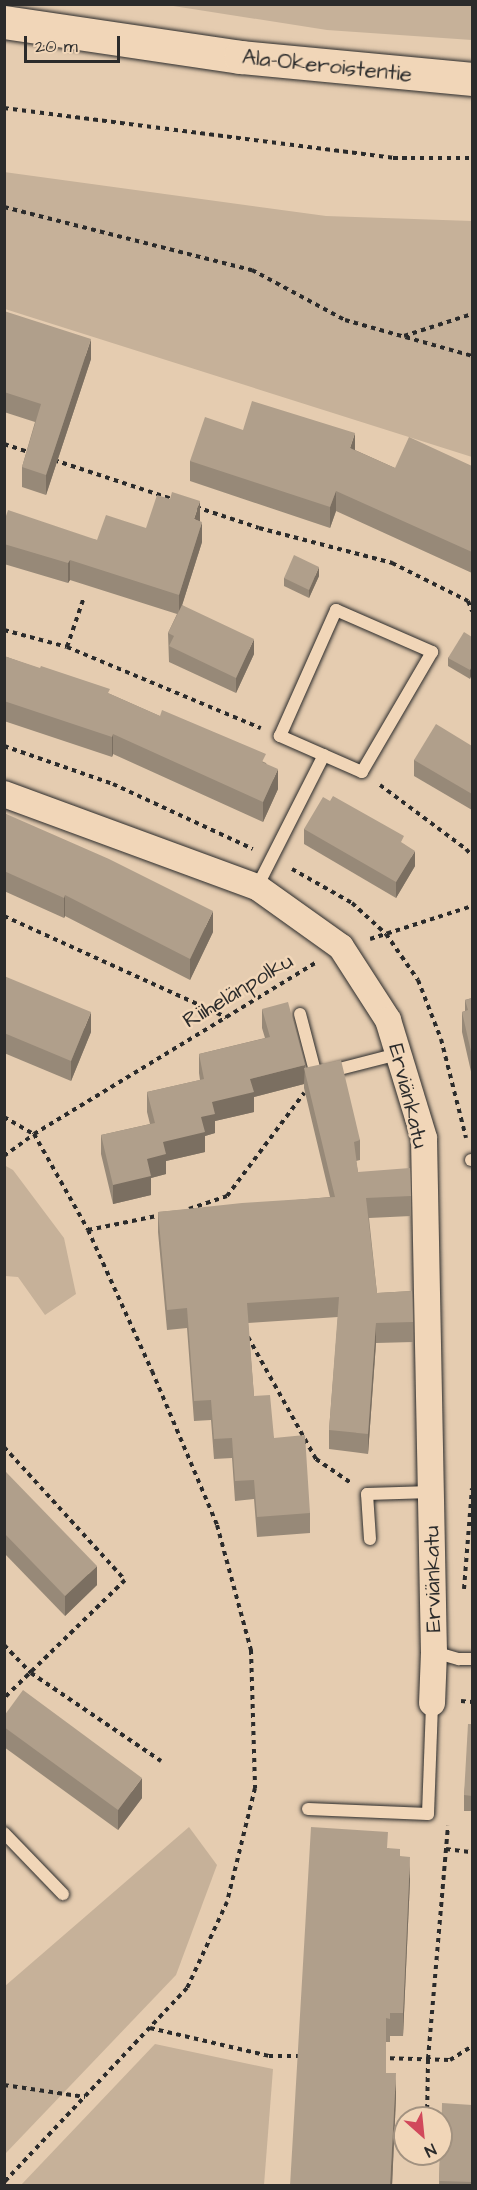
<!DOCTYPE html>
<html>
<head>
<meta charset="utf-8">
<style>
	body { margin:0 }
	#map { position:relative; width:477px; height:2190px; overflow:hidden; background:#e5ccb0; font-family:"Architects Daughter",sans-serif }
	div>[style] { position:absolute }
	.green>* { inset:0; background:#c6b199 }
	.path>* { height:4px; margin-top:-2px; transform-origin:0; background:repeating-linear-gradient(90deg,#2b2b2b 0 4.5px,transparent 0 9px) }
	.roads { filter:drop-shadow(0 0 2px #2b2b2b) drop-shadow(0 0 2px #2b2b2b) }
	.lane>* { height:12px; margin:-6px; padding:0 6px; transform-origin:6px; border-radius:6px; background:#f1d6b8 }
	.street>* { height:26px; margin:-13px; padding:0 13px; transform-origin:13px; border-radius:13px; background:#f1d6b8 }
	.primary>* { height:33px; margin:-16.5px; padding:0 16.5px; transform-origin:16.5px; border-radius:16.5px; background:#f1d6b8 }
	.wall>* { inset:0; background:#978978 }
	.shaded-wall>* { inset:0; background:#7b6f61 }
	.building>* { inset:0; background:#b09f8b }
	span { translate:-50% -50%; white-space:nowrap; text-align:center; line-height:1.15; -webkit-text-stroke:5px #f1d6b8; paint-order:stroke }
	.street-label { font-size:22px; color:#2b2b2b }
	.frame { position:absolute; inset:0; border:6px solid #2b2b2b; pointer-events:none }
	.north { position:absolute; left:393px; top:2106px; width:60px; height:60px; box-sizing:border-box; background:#f1d6b8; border:2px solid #a29280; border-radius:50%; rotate:153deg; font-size:16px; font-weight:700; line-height:24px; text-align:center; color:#2b2b2b }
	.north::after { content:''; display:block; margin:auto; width:21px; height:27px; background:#d1495b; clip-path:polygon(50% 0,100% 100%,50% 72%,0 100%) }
	.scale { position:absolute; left:24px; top:36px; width:96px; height:27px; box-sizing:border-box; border:3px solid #2b2b2b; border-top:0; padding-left:8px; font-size:18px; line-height:21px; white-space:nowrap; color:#2b2b2b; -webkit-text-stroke:4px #f1d6b8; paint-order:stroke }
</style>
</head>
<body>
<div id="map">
	<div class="green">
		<div style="clip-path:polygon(167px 5px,472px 5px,472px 40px,327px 30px)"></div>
		<div style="clip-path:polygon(4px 172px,326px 216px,472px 221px,472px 457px,5px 309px)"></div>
		<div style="clip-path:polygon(4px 1165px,13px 1170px,64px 1238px,76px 1294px,45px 1315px,18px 1277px,5px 1276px)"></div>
		<div style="clip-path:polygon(189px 1827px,217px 1865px,176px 1975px,5px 2154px,5px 1986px)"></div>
		<div style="clip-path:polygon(155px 2044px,273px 2069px,264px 2185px,21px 2185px)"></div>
	</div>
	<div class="path">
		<div style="left:4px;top:108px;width:392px;rotate:7.3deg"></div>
		<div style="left:393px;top:158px;width:79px"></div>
		<div style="left:4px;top:207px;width:256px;rotate:14.3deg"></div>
		<div style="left:252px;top:270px;width:106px;rotate:28.3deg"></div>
		<div style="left:345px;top:320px;width:132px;rotate:15.8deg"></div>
		<div style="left:404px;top:336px;width:71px;rotate:-17.9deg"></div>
		<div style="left:4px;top:444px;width:26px;rotate:18deg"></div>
		<div style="left:54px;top:460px;width:127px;rotate:18.3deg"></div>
		<div style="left:196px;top:507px;width:66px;rotate:18.4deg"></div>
		<div style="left:259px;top:528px;width:138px;rotate:14.7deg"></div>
		<div style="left:392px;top:563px;width:85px;rotate:26.6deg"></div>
		<div style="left:468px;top:601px;width:11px;rotate:68deg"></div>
		<div style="left:4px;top:630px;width:65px;rotate:15.1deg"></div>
		<div style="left:67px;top:647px;width:210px;rotate:22.7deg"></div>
		<div style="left:67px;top:647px;width:53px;rotate:-71.2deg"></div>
		<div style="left:4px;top:746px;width:115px;rotate:19.2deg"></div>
		<div style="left:113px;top:784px;width:154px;rotate:24.9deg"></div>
		<div style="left:380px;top:785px;width:107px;rotate:36.7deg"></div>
		<div style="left:466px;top:849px;width:9px;rotate:49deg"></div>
		<div style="left:292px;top:869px;width:69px;rotate:29.5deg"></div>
		<div style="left:352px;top:903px;width:46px;rotate:42.4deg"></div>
		<div style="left:386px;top:934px;width:56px;rotate:55.2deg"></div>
		<div style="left:418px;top:980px;width:63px;rotate:68.7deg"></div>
		<div style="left:441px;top:1039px;width:102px;rotate:75.8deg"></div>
		<div style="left:4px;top:916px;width:244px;rotate:24.5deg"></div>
		<div style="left:370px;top:939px;width:107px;rotate:-17.9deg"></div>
		<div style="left:4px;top:1117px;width:34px;rotate:30deg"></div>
		<div style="left:34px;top:1134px;width:110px;rotate:60.6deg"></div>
		<div style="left:88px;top:1230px;width:155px;rotate:65.6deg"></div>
		<div style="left:152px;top:1371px;width:167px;rotate:67.1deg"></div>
		<div style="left:217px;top:1525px;width:130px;rotate:74.8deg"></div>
		<div style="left:251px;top:1650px;width:138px;rotate:88.3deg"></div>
		<div style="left:255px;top:1788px;width:117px;rotate:103.8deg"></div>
		<div style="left:227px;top:1902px;width:95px;rotate:114.9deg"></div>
		<div style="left:187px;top:1988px;width:267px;rotate:133.3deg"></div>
		<div style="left:4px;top:1156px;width:37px;rotate:-36deg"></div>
		<div style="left:34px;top:1134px;width:329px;rotate:-31.3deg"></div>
		<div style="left:189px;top:1209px;width:40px;rotate:-18.9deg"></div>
		<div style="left:227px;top:1196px;width:129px;rotate:-53.2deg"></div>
		<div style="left:88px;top:1230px;width:75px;rotate:-11.6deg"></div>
		<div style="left:248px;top:1337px;width:140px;rotate:60.9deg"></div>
		<div style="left:316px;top:1459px;width:42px;rotate:34.4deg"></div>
		<div style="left:4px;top:1447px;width:180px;rotate:47.7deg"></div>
		<div style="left:125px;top:1580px;width:169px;rotate:135.7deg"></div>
		<div style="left:464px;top:1589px;width:101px;rotate:-85.5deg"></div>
		<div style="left:4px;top:1645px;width:39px;rotate:46deg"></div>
		<div style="left:31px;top:1673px;width:157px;rotate:34.1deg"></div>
		<div style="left:461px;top:1701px;width:11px;rotate:5deg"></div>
		<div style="left:446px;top:1849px;width:26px;rotate:7deg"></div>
		<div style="left:150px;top:2028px;width:122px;rotate:13.2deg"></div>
		<div style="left:269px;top:2056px;width:33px"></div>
		<div style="left:381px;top:2058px;width:69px;rotate:1.7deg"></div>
		<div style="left:450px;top:2060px;width:26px;rotate:-32deg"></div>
		<div style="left:4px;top:2085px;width:82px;rotate:8.4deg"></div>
		<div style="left:427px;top:2118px;width:59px;rotate:-89deg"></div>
		<div style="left:428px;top:2059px;width:234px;rotate:-85.1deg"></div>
	</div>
	<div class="roads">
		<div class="lane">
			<div style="left:336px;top:610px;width:105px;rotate:23.6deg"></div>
			<div style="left:432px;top:652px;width:139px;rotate:120.3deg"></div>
			<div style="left:362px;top:772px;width:90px;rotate:-156.3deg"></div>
			<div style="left:280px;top:736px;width:138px;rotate:-66deg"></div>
			<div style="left:257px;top:887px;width:148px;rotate:-63.1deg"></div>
			<div style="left:300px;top:1014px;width:63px;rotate:75.3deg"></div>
			<div style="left:316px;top:1075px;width:85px;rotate:-14.4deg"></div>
			<div style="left:471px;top:1160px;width:1px"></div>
			<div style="left:370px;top:1539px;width:45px;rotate:-93.8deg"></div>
			<div style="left:367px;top:1494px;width:64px;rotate:-1.8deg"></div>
			<div style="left:434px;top:1652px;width:26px;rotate:16deg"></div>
			<div style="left:459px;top:1659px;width:13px"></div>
			<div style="left:308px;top:1809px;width:120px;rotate:2.4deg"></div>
			<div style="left:428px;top:1814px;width:111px;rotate:-87.9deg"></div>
			<div style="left:4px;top:1833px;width:85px;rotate:46deg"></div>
		</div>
		<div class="street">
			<div style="left:4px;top:794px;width:270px;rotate:20.2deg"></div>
			<div style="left:257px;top:887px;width:103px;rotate:35.5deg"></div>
			<div style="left:341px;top:947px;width:87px;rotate:57.2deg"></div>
			<div style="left:388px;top:1020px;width:123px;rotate:73deg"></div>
			<div style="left:424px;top:1138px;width:514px;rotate:88.89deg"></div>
			<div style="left:434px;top:1652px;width:51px;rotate:92.2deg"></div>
		</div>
		<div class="primary">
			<div style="left:4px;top:22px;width:239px;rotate:8.4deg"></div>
			<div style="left:240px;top:57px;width:233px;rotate:5.4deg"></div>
		</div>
	</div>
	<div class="wall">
		<div style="clip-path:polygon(4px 311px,91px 359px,46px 495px,22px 487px,22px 467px,35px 422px,4px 412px)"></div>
		<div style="clip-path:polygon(243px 430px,355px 450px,395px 468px,472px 466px,472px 573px,336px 511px,330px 528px,190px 481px,190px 461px)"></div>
		<div style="clip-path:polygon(200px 521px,202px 542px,182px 605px,254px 654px,236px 693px,169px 662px,168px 633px,177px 614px,70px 580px,68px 583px,4px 564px,4px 522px,97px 540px,146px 528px)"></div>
		<div style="clip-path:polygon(319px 576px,309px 598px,284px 586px,284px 578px)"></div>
		<div style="clip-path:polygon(472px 637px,470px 679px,448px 666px,448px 658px)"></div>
		<div style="clip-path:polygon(4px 656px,110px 694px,266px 763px,278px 789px,263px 822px,113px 754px,112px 757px,4px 721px)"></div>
		<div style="clip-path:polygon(472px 746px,472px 810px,414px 776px,414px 760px)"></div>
		<div style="clip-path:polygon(4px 813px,213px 932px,190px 980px,65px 916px,64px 918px,4px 891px)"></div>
		<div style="clip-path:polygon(304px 829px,404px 844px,415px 866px,396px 898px,304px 844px)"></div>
		<div style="clip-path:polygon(4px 976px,91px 1032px,71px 1081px,4px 1053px)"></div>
		<div style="clip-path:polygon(472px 998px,472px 1076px,462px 1032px,462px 1012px,465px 1011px,465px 1000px)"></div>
		<div style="clip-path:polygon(262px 1009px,305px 1068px,360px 1140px,360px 1160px,356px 1161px,358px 1172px,411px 1196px,411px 1216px,369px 1218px,377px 1293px,412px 1291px,413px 1342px,376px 1343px,368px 1454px,329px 1449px,329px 1430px,338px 1317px,248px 1323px,254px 1396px,274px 1438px,310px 1513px,310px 1533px,257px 1537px,254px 1499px,235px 1501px,232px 1458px,214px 1459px,211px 1420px,194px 1421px,187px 1328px,167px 1330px,158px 1232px,158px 1212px,330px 1197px,304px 1088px,304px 1084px,254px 1097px,254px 1112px,215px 1121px,215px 1133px,205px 1136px,205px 1152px,166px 1161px,166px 1174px,151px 1178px,151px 1195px,113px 1204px,101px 1154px,101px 1135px,150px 1124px,147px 1112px,147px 1092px,200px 1080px,199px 1073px,199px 1054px,265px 1038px,262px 1028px)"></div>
		<div style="clip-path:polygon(4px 1470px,97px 1585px,65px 1616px,4px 1553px)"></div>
		<div style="clip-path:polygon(4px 1716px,142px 1798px,118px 1830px,4px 1747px)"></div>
		<div style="clip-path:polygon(472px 1724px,472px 1811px,464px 1811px,464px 1795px)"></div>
		<div style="clip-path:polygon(388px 1848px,400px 1856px,410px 1880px,403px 2036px,390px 2036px,390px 2042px,386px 2042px,386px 2073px,396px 2097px,392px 2186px,290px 2186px)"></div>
		<div style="clip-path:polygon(472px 2105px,472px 2186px,439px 2186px,440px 2154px)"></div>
	</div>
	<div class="shaded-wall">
		<div style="clip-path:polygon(91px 339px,91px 359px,46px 495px,46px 475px)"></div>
		<div style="clip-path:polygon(355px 433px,355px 454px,350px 448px)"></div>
		<div style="clip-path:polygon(336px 491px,336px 511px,330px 528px,330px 507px)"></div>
		<div style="clip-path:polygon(200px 501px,200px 522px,194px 519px)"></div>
		<div style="clip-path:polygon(202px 522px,202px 542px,179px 615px,179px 595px)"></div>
		<div style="clip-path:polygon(70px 560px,70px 580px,68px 583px,68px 563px)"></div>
		<div style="clip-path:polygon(319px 567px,319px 576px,309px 598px,309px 590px)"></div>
		<div style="clip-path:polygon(254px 639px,254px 654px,236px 693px,236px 678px)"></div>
		<div style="clip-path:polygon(472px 665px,472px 674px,470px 679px,470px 670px)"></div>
		<div style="clip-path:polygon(113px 734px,113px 754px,112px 757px,112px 737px)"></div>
		<div style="clip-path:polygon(278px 769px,278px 789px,263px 822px,263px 802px)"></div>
		<div style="clip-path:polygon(415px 851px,415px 866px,396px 898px,396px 882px)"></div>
		<div style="clip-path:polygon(65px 895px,65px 916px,64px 918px,64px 898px)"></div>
		<div style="clip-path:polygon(213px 911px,213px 932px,190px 980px,190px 959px)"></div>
		<div style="clip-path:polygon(91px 1012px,91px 1032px,71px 1081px,71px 1061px)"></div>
		<div style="clip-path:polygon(305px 1065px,304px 1084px,254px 1097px,254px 1112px,215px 1121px,215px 1133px,205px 1136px,205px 1152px,166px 1161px,166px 1174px,151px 1178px,151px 1195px,113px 1204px,113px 1185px,147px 1159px,163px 1142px,201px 1117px,212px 1102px,250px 1079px)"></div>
		<div style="clip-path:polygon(376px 1323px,376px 1343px,368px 1454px,368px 1434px)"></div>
		<div style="clip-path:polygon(97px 1566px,97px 1585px,65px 1616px,65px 1596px)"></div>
		<div style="clip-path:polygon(142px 1778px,142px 1798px,118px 1830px,118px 1810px)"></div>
		<div style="clip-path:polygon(410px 1857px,410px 1880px,403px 2036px,403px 2013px)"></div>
		<div style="clip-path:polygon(396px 2073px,396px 2097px,392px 2186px,390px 2186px)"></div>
	</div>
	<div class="building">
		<div style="clip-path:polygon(4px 311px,91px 339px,46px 475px,22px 467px,41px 404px,4px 392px)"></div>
		<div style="clip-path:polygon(252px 401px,355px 433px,350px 448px,395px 468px,409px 437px,472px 466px,472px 552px,336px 491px,330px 507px,190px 461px,205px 417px,243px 430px)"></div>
		<div style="clip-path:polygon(172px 492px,200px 501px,194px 519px,202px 522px,179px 595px,70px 560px,68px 563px,4px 544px,4px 522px,8px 510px,97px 540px,106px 515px,146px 528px,157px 495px,170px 499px)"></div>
		<div style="clip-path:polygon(294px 555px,319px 567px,309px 590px,284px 578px)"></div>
		<div style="clip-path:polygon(182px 605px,254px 639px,236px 678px,169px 646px,174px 636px,168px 633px)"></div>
		<div style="clip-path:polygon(464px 632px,472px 637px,472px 665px,470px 670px,448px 658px)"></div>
		<div style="clip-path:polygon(4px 656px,40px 668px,41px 666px,110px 689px,108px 693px,160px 716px,162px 710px,266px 754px,262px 762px,278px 769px,263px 802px,113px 734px,112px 737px,4px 701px)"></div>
		<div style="clip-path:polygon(436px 724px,472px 746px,472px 794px,414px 760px)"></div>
		<div style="clip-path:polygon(333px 796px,404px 836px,401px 842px,415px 851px,396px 882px,304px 829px,323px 797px,330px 801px)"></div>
		<div style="clip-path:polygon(4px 813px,109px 859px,213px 911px,190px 959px,65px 895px,64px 898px,4px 871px)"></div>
		<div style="clip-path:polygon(4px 976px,91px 1012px,71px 1061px,4px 1033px)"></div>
		<div style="clip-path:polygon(472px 998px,472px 1056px,462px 1012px,468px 1010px,465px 1000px)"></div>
		<div style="clip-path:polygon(288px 1002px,305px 1065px,250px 1079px,254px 1092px,212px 1102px,215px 1114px,201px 1117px,205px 1132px,163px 1142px,166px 1154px,147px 1159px,151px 1176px,113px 1185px,101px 1135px,155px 1123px,147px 1092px,204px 1079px,199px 1054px,270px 1037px,262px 1009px)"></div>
		<div style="clip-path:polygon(341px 1060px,360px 1140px,354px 1142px,358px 1172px,410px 1168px,411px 1196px,366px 1198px,377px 1293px,412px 1291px,413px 1322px,376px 1323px,368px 1434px,329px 1430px,339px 1297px,247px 1303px,254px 1396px,270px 1395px,274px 1438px,305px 1435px,310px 1513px,257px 1517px,254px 1480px,235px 1481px,232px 1438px,214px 1439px,211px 1400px,194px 1401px,187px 1308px,167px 1310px,158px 1212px,242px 1203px,335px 1197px,304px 1068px)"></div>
		<div style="clip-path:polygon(4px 1470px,97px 1566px,65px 1596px,4px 1533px)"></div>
		<div style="clip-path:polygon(23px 1690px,142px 1778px,118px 1810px,4px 1727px,4px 1716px)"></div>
		<div style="clip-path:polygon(468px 1724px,472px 1724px,472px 1796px,464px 1795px)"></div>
		<div style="clip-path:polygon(311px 1827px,388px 1832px,387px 1848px,400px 1849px,400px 1856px,410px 1857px,403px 2013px,390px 2013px,390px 2019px,386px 2018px,386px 2073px,396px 2073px,390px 2186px,290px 2186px)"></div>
		<div style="clip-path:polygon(442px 2103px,472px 2105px,472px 2182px,439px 2181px,440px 2154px,441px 2154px)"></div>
	</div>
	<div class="street-label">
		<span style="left:327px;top:66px;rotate:6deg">Ala-Okeroistentie</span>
		<span style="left:238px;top:991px;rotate:-31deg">Riihelänpolku</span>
		<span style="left:408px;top:1096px;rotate:76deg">Erviänkatu</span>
		<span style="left:433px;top:1579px;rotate:-91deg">Erviänkatu</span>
	</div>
	<div class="frame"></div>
	<div class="north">N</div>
	<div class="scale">20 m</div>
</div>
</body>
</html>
